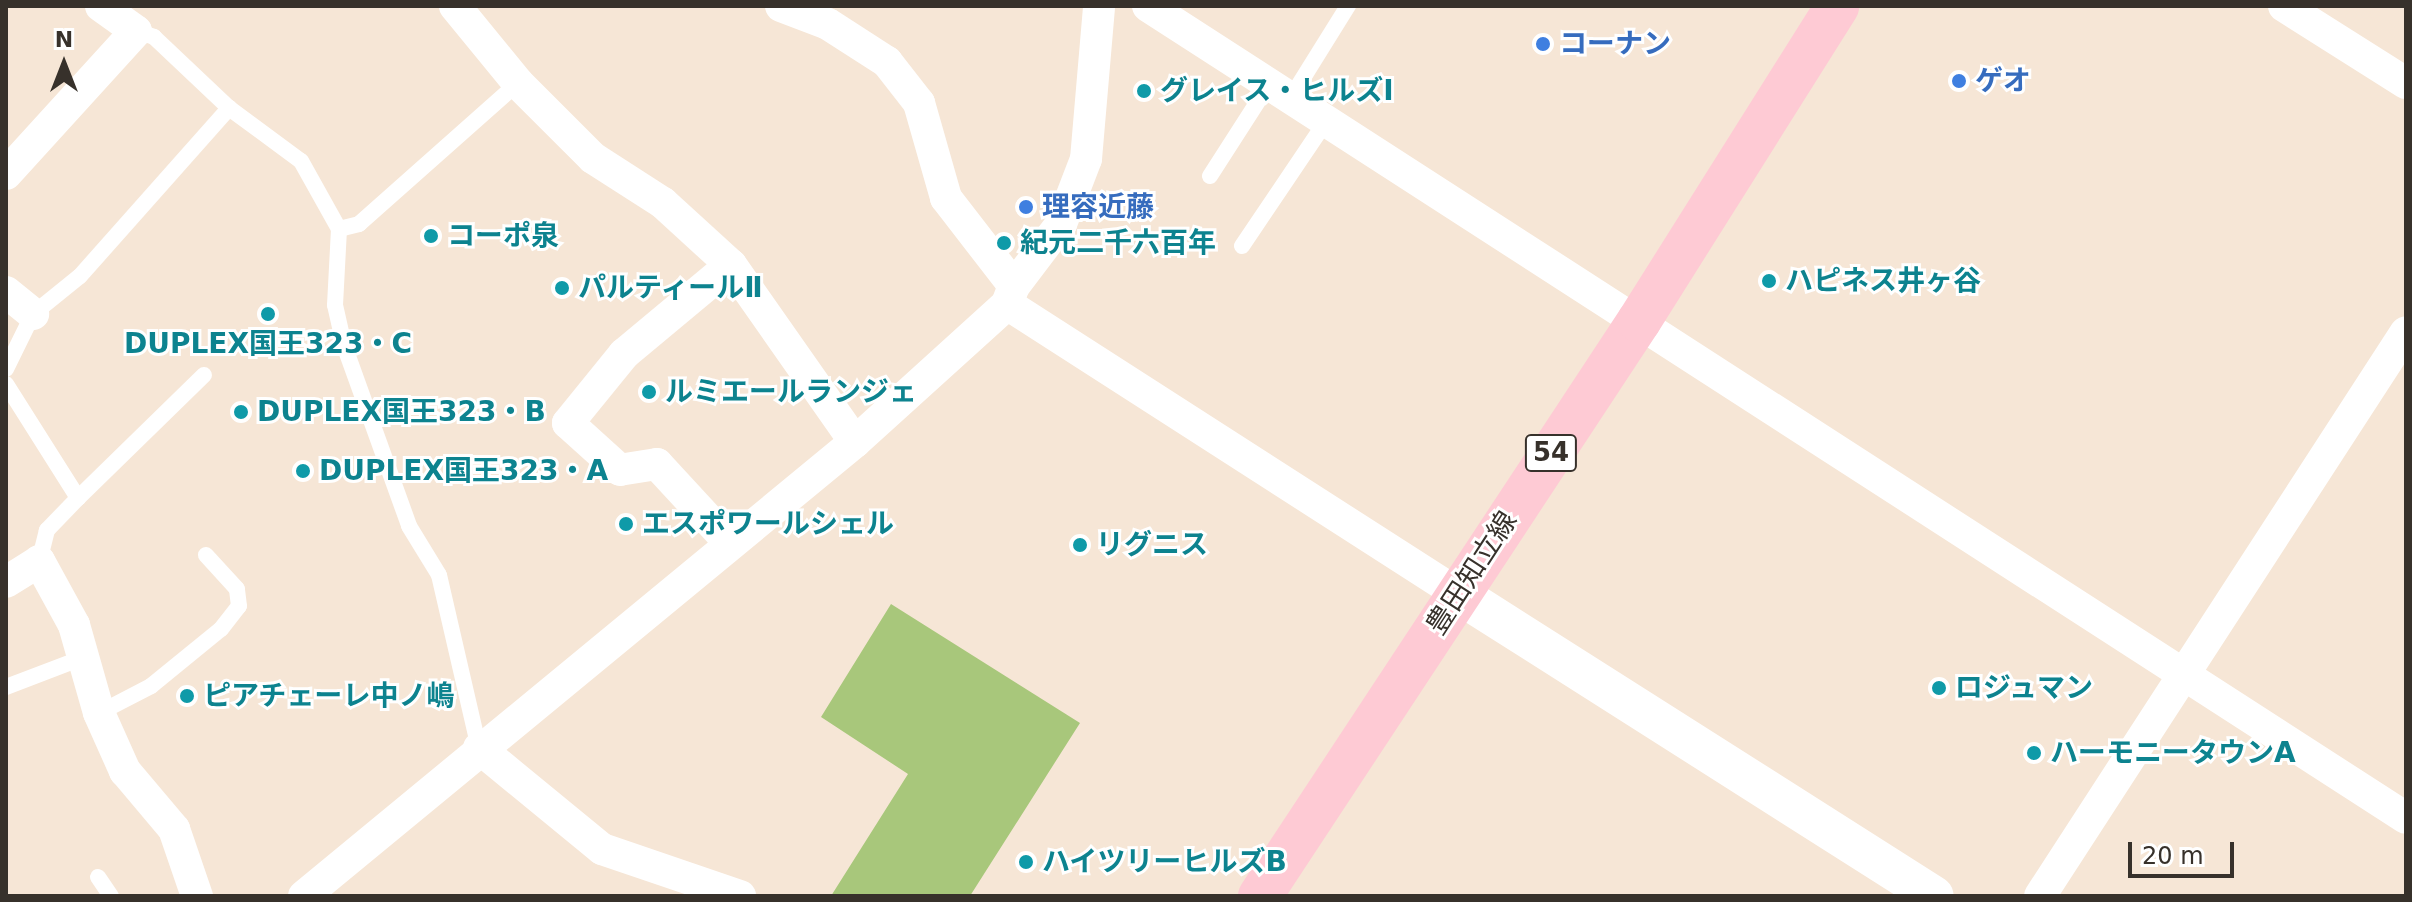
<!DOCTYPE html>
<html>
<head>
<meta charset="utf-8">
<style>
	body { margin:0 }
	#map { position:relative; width:2412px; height:902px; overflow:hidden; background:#f6e6d6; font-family:"DejaVu Sans","Noto Sans JP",sans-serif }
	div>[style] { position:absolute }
	.green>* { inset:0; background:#a8c77b }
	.service>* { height:16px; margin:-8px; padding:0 8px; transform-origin:8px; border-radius:8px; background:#fff }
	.minor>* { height:32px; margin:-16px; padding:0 16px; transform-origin:16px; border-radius:16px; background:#fff }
	.tertiary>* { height:40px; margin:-20px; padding:0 20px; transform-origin:20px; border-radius:20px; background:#fff }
	.primary>* { height:44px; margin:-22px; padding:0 22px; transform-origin:22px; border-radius:22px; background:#fecad4 }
	.dots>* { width:22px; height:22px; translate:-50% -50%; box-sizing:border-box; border:4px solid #fff; border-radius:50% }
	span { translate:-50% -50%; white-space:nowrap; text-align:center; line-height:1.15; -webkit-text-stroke:6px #fff; paint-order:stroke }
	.shield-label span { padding:2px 6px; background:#fff; border:2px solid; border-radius:6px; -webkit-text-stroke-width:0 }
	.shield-label { font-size:26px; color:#37312b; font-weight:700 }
	.shop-label { font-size:28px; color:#366cbe; font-weight:700 }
	.left { translate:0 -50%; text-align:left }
	.culture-label { font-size:28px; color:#0d838f; font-weight:700 }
	.street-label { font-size:28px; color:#37312b }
	.frame { position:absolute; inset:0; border:8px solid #37312b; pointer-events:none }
	.north { position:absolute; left:24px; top:24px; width:80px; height:80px; -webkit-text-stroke:6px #fff; paint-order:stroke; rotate:0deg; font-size:22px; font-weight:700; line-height:32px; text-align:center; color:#37312b }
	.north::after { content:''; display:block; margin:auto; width:28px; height:36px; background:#37312b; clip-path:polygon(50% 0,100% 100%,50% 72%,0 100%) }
	.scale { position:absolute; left:2128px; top:842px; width:106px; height:36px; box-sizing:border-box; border:4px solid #37312b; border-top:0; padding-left:10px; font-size:24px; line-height:28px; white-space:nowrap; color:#37312b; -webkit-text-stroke:6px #fff; paint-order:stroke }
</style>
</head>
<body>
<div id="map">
	<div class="green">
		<div style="clip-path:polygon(891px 604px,1080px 723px,970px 896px,831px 896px,908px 774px,821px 717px)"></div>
	</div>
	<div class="service">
		<div style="left:136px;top:31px;width:19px;rotate:18deg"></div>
		<div style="left:154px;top:37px;width:103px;rotate:43.4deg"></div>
		<div style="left:229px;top:108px;width:89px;rotate:36.4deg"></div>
		<div style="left:301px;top:161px;width:78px;rotate:60.8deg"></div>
		<div style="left:339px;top:229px;width:76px;rotate:93deg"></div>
		<div style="left:335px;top:305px;width:41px;rotate:77.3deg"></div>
		<div style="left:344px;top:345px;width:192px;rotate:70.2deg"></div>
		<div style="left:409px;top:526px;width:57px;rotate:58.5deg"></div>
		<div style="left:439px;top:575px;width:178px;rotate:77deg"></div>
		<div style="left:1290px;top:99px;width:110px;rotate:-58.1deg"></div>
		<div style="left:1210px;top:176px;width:109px;rotate:-57.3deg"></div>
		<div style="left:339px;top:229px;width:21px;rotate:-14deg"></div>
		<div style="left:359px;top:224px;width:213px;rotate:-41.6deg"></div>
		<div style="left:1242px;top:246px;width:148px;rotate:-56deg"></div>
		<div style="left:6px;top:369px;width:61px;rotate:-63.9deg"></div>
		<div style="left:33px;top:314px;width:60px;rotate:-39deg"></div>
		<div style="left:80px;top:276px;width:225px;rotate:-48.4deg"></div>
		<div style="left:6px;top:384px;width:135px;rotate:57.7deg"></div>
		<div style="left:78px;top:498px;width:45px;rotate:134.1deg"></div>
		<div style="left:47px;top:530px;width:32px;rotate:104deg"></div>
		<div style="left:78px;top:498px;width:176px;rotate:-44.3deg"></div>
		<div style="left:6px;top:687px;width:81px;rotate:-20.9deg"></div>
		<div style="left:99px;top:713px;width:59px;rotate:-27.4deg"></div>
		<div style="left:151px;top:686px;width:90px;rotate:-39.2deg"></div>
		<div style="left:221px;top:629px;width:29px;rotate:-52deg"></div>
		<div style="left:239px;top:606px;width:17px;rotate:-97deg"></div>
		<div style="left:237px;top:589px;width:46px;rotate:-132.4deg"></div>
		<div style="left:98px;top:877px;width:23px;rotate:56deg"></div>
	</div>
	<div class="minor">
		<div style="left:455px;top:6px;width:99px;rotate:50.7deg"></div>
		<div style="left:518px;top:83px;width:106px;rotate:45deg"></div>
		<div style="left:593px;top:158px;width:83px;rotate:32.7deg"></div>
		<div style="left:663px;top:203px;width:92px;rotate:42.4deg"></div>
		<div style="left:731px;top:265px;width:216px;rotate:55deg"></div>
		<div style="left:781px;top:6px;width:50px;rotate:21deg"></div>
		<div style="left:828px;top:24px;width:70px;rotate:32.8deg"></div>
		<div style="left:887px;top:62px;width:52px;rotate:52deg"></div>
		<div style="left:919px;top:103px;width:99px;rotate:74.1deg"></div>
		<div style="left:946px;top:198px;width:111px;rotate:52.3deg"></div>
		<div style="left:1148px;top:6px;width:1497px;rotate:32.84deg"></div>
		<div style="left:2284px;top:6px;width:144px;rotate:32.3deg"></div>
		<div style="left:6px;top:174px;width:193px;rotate:-47.7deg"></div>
		<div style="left:136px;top:31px;width:43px;rotate:-144.5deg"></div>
		<div style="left:6px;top:292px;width:35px;rotate:39deg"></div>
		<div style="left:1007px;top:304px;width:538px;rotate:32.72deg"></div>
		<div style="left:729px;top:542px;width:106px;rotate:-132.7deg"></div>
		<div style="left:657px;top:464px;width:37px;rotate:171deg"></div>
		<div style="left:620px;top:470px;width:70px;rotate:-137.9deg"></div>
		<div style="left:568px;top:423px;width:89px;rotate:-50.9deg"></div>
		<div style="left:624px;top:354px;width:139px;rotate:-39.8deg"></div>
		<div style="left:6px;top:582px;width:39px;rotate:-32deg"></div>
		<div style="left:39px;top:561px;width:73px;rotate:61.3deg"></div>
		<div style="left:74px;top:625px;width:91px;rotate:74.1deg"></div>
		<div style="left:99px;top:713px;width:64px;rotate:65.9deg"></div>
		<div style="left:125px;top:771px;width:76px;rotate:49.8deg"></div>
		<div style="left:174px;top:829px;width:71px;rotate:71.1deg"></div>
		<div style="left:479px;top:748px;width:159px;rotate:39.4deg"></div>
		<div style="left:602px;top:849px;width:146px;rotate:18.8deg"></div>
		<div style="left:304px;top:896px;width:714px;rotate:-39.49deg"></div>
		<div style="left:855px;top:442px;width:205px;rotate:-42.2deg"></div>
		<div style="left:1007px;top:304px;width:19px;rotate:-69deg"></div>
		<div style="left:1014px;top:286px;width:78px;rotate:-52.8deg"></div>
		<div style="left:1061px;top:224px;width:70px;rotate:-69deg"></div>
		<div style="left:1086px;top:159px;width:154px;rotate:-85.1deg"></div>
		<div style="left:2040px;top:896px;width:672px;rotate:-57.02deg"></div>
	</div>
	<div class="tertiary">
		<div style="left:1460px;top:595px;width:561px;rotate:32.42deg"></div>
	</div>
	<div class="primary">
		<div style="left:1260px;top:896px;width:689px;rotate:-56.61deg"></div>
		<div style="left:1639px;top:321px;width:372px;rotate:-57.8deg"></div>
	</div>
	<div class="dots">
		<div style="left:1543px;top:44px;background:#3f7fe0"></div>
		<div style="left:1959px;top:81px;background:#3f7fe0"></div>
		<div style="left:1144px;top:91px;background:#0f9aa8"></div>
		<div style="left:1026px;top:207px;background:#3f7fe0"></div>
		<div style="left:431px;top:236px;background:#0f9aa8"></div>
		<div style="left:1004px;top:243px;background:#0f9aa8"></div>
		<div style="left:1769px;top:281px;background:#0f9aa8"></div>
		<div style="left:562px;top:288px;background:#0f9aa8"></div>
		<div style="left:268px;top:314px;background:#0f9aa8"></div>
		<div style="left:649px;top:392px;background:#0f9aa8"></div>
		<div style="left:241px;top:412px;background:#0f9aa8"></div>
		<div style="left:303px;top:471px;background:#0f9aa8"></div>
		<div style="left:626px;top:524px;background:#0f9aa8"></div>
		<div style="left:1080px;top:545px;background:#0f9aa8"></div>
		<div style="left:1939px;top:688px;background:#0f9aa8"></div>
		<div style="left:187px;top:696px;background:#0f9aa8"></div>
		<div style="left:2034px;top:753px;background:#0f9aa8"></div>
		<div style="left:1026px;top:862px;background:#0f9aa8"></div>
	</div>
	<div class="shield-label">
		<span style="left:1551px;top:453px">54</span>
	</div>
	<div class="shop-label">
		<span class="left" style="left:1559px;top:44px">コーナン</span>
		<span class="left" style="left:1975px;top:81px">ゲオ</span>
		<span class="left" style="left:1042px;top:207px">理容近藤</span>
	</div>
	<div class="culture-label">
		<span class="left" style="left:1160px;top:91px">グレイス・ヒルズⅠ</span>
		<span class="left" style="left:447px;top:236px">コーポ泉</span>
		<span class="left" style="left:1020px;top:243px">紀元二千六百年</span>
		<span class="left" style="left:1785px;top:281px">ハピネス井ヶ谷</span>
		<span class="left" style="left:578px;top:288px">パルティールⅡ</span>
		<span style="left:268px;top:344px">DUPLEX国王323・C</span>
		<span class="left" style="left:665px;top:392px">ルミエールランジェ</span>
		<span class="left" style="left:257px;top:412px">DUPLEX国王323・B</span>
		<span class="left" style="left:319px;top:471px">DUPLEX国王323・A</span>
		<span class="left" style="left:642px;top:524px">エスポワールシェル</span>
		<span class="left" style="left:1096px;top:545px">リグニス</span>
		<span class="left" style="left:1955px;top:688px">ロジュマン</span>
		<span class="left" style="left:203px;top:696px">ピアチェーレ中ノ嶋</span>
		<span class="left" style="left:2050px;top:753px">ハーモニータウンA</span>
		<span class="left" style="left:1042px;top:862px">ハイツリーヒルズB</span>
	</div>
	<div class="street-label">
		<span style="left:1472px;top:573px;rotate:-57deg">豊田知立線</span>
	</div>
	<div class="frame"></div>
	<div class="north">N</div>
	<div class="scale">20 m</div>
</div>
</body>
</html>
